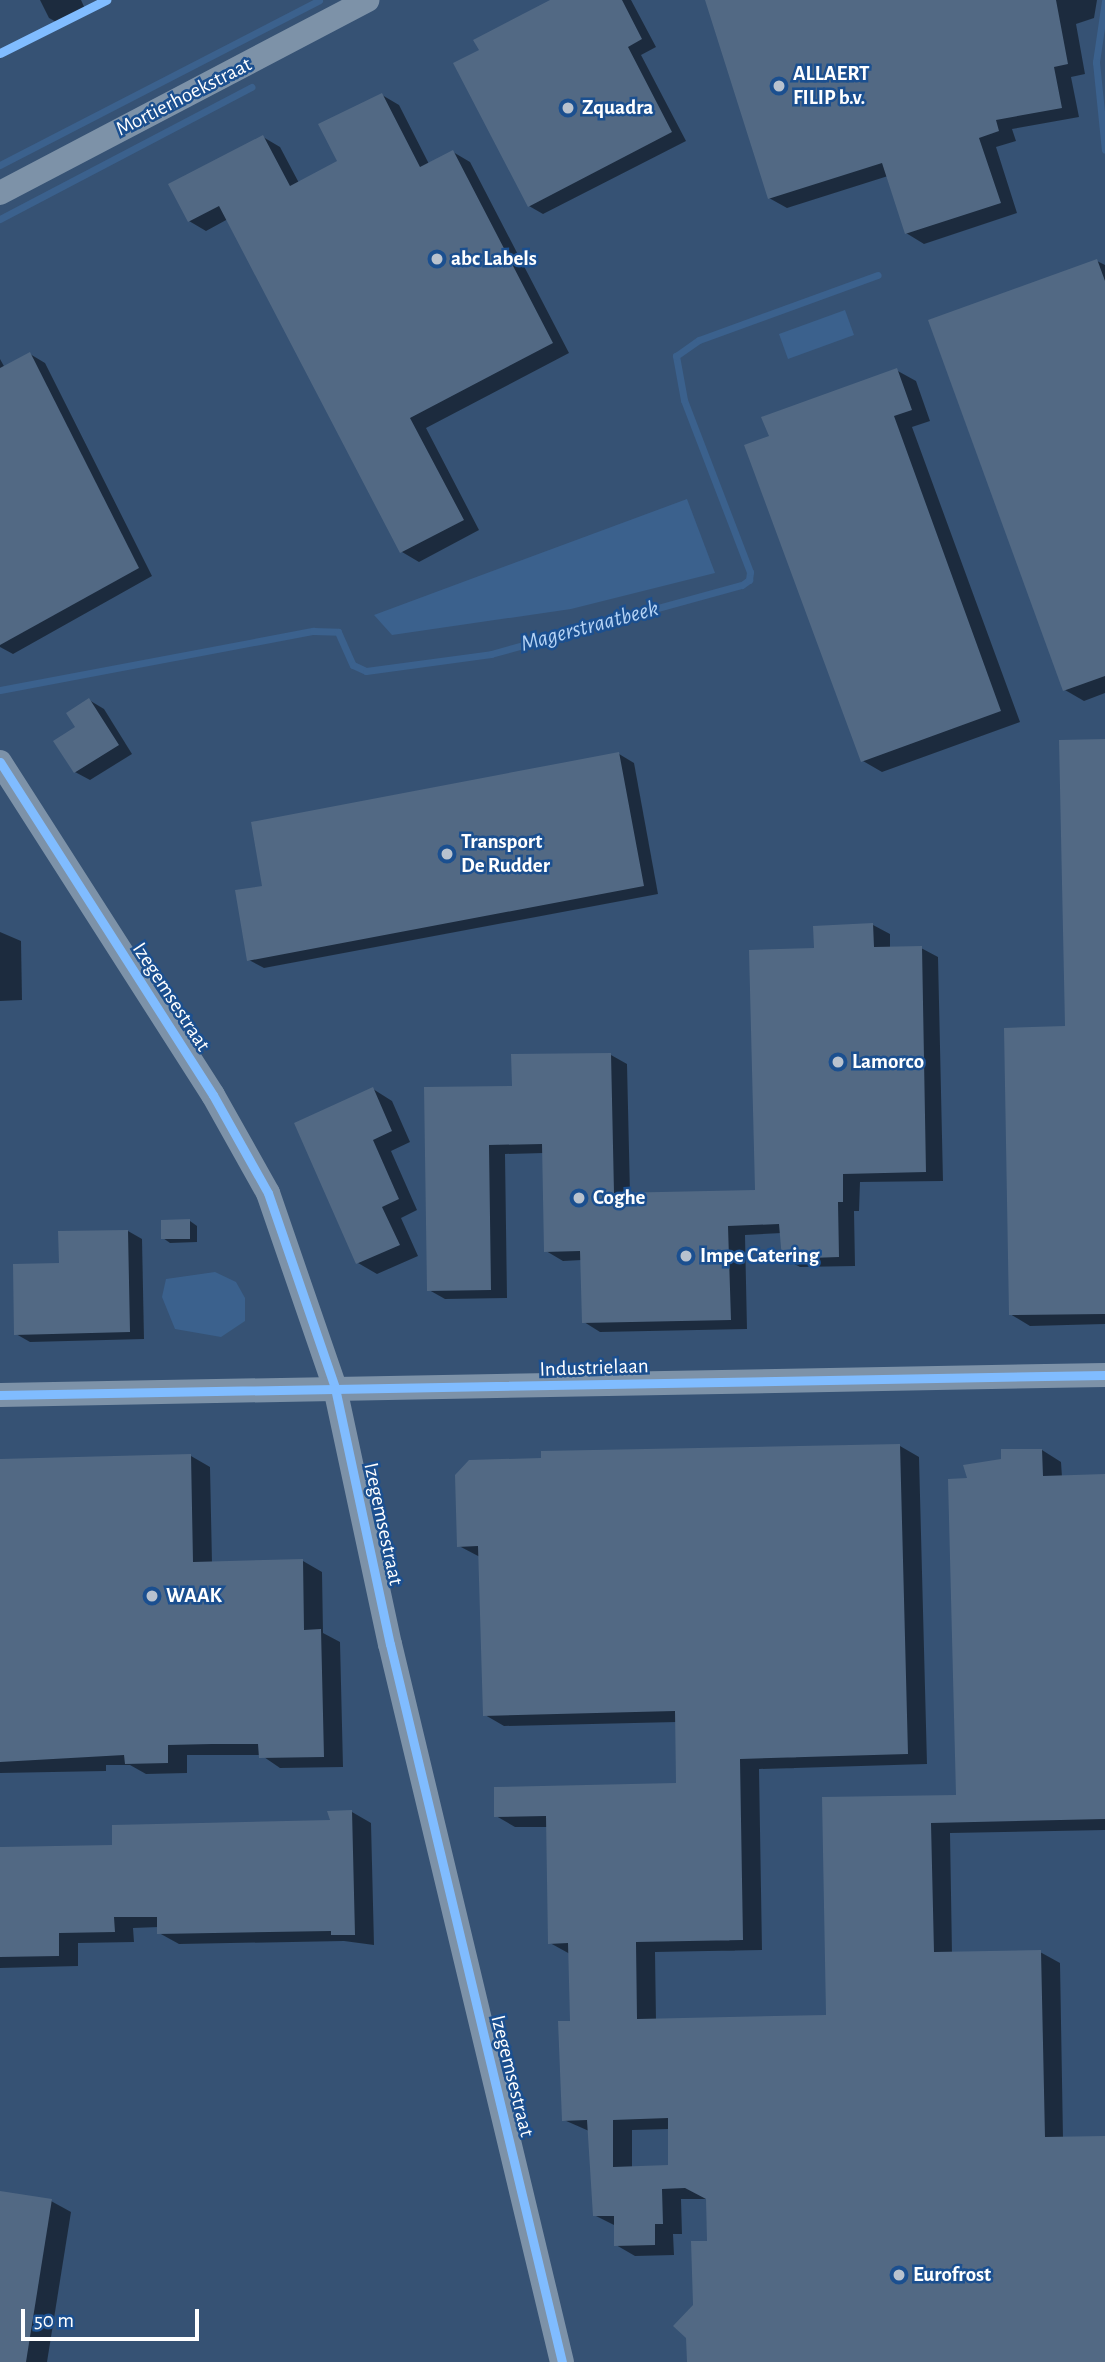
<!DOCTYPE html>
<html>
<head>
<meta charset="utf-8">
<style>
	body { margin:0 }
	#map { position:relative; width:1105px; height:2362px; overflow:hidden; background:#365274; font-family:"Alegreya Sans",sans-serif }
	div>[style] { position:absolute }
	.water>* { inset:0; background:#3b618d }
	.shadow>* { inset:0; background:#0007 }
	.stream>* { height:7px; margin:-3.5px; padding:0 3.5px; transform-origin:3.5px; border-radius:3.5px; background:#3b618d }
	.building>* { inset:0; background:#526984 }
	.street>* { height:24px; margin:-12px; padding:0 12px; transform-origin:12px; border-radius:12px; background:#7d92a8 }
	.cycleway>* { height:9px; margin:-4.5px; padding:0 4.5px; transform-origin:4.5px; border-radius:4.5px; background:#80bcff }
	.dots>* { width:19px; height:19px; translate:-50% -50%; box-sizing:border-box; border:4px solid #1b4f8f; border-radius:50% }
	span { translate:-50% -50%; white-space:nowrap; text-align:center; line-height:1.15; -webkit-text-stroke:5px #1b4f8f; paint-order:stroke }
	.poi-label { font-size:21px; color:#fff; font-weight:700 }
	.left { translate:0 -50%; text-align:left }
	.street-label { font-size:21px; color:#fff }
	.water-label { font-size:23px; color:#b5d3f5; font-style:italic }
	.scale { position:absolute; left:21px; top:2309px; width:178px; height:32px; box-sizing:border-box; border:4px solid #fff; border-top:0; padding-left:9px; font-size:21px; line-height:24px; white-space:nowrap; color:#fff; -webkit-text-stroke:5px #1b4f8f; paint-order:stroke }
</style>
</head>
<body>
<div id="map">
	<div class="water">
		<div style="clip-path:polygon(845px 310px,854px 335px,788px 359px,779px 334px)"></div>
		<div style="clip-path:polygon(687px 499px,715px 573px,571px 609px,392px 635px,374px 615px)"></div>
		<div style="clip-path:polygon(215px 1272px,236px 1282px,245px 1298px,245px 1321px,221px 1337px,175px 1329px,162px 1297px,166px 1279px)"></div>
	</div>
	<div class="shadow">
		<div style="clip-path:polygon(40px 0,81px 0,86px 11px,58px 23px,49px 18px)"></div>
		<div style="clip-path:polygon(554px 0,631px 0,656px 47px,641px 55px,686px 141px,543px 214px,529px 206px,481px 51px)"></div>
		<div style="clip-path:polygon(707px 0,1097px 0,1094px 18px,1076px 24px,1085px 74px,1071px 77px,1079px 117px,1012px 129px,1016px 141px,996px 147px,1017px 213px,924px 244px,906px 233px,888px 176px,787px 208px,769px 198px)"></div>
		<div style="clip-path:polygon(382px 95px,399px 105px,429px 164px,453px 152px,470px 162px,569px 353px,426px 428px,479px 530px,419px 562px,402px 552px,228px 219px,206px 231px,189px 221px,263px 137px,280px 147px,299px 183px,340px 161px)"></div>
		<div style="clip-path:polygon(1097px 261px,1105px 265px,1105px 693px,1084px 701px,1065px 690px)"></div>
		<div style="clip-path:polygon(30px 354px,45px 363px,152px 576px,13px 654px,0 647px,0 359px,5px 368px)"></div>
		<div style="clip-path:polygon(896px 370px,916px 381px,930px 421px,912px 427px,1020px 722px,882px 772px,863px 761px,771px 438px)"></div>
		<div style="clip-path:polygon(89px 700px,104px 709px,132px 754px,90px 780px,75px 772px,77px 728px)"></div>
		<div style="clip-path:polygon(1105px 741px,1105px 1324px,1030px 1326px,1010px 1314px,1067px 1028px)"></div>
		<div style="clip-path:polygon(619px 754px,634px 763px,658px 894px,264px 968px,249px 960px,264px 887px)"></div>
		<div style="clip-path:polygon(873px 925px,890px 934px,890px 948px,921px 948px,938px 957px,943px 1181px,860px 1182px,859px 1211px,854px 1211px,855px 1266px,800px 1267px,783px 1258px,782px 1233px,745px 1235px,747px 1329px,600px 1332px,584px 1322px,582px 1260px,563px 1261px,546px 1251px,544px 1153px,505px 1154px,507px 1298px,445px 1299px,429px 1290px,425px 1088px,514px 1087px,611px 1055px,627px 1064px,630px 1194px,757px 1192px,815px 950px)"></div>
		<div style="clip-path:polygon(0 932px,21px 941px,22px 1000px,0 1001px)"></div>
		<div style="clip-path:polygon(373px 1089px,392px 1101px,410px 1142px,391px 1151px,417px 1210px,401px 1218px,418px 1256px,377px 1274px,358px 1263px)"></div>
		<div style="clip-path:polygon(190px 1221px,197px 1226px,197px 1242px,170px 1243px,163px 1238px)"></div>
		<div style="clip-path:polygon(128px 1231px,142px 1239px,144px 1339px,30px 1342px,16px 1334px,61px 1264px)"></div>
		<div style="clip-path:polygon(evenodd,900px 1446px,919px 1457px,927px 1764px,759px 1769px,762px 1950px,655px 1952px,656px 2021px,828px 2017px,824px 1799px,958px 1796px,970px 1480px,1003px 1461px,1042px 1450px,1061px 1462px,1062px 1477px,1105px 1476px,1105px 1830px,950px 1833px,952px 1954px,1040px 1952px,1060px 1963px,1063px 2138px,1105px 2137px,1105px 2362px,689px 2362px,709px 2242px,708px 2199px,681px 2199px,682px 2234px,673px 2234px,674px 2255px,635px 2256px,616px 2245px,616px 2226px,594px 2215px,589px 2131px,564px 2120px,572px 2023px,570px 1954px,550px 1943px,548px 1827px,515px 1827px,496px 1816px,678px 1785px,677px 1722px,504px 1726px,485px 1715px,480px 1557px,459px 1546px,900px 1446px,670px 2129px,670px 2167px,632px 2168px,632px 2130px,670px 2129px)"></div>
		<div style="clip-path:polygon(191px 1456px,210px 1467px,212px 1563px,303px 1561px,322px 1572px,323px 1633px,340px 1642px,343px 1767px,280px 1768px,261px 1755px,187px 1755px,187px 1773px,146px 1774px,130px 1765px,106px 1765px,106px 1771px,0 1773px,0 1461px)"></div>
		<div style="clip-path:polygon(352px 1812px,371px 1823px,374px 1945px,344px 1941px,179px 1944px,159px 1933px,159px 1927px,133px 1928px,134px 1942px,78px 1943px,78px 1966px,0 1968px,0 1849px,114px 1847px,333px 1822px)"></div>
		<div style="clip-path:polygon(0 2192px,51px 2201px,71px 2212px,47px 2362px,0 2362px)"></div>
	</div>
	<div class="stream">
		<div style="left:1105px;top:1px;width:62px;rotate:98.4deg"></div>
		<div style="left:1096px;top:62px;width:88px;rotate:84.2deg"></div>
		<div style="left:0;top:165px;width:359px;rotate:-27.3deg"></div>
		<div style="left:0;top:219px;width:284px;rotate:-27.7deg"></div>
		<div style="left:0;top:690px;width:319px;rotate:-10.7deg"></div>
		<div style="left:313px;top:631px;width:25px;rotate:2deg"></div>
		<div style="left:338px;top:632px;width:36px;rotate:66deg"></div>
		<div style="left:353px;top:665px;width:14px;rotate:25deg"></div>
		<div style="left:366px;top:671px;width:126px;rotate:-7.7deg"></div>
		<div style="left:491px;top:654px;width:260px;rotate:-15.4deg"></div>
		<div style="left:742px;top:585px;width:9px;rotate:-36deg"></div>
		<div style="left:749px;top:580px;width:8px;rotate:-83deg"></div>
		<div style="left:750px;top:572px;width:184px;rotate:-111deg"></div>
		<div style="left:684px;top:400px;width:45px;rotate:-100.3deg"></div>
		<div style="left:676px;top:356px;width:28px;rotate:-35deg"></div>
		<div style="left:699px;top:340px;width:190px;rotate:-20deg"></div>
	</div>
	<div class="building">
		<div style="clip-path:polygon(550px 0,622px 0,642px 39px,628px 47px,672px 132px,528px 207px,453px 63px,479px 50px,473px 40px)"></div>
		<div style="clip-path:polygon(705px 0,1056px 0,1068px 64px,1054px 67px,1062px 108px,996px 120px,999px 131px,979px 138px,1001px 203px,905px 234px,882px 163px,768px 199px)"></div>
		<div style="clip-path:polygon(382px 93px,420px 167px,453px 150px,553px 343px,410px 418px,464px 520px,400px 553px,219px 206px,188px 222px,168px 184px,263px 135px,290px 186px,337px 161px,318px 124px)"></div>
		<div style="clip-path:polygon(1097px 259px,1105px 281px,1105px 676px,1063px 691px,928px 320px)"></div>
		<div style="clip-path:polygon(30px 352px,139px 568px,0 645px,0 368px)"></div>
		<div style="clip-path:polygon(897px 368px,912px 410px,894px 416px,1001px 711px,861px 762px,744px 445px,769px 436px,761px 417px)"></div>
		<div style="clip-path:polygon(89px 698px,119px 745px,74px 773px,53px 741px,75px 727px,66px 713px)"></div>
		<div style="clip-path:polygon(1105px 739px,1105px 1314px,1009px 1315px,1004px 1028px,1065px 1026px,1059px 740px)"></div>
		<div style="clip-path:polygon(619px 752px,644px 886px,247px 961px,235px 890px,262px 886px,251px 822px)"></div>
		<div style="clip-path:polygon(873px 923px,874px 947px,922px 946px,926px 1172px,843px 1174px,843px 1202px,838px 1202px,839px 1257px,782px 1259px,779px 1224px,728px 1226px,731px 1320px,582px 1323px,580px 1251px,544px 1252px,542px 1144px,489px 1145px,491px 1290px,427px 1291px,424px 1087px,512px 1086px,511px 1054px,611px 1053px,614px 1193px,755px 1190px,749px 950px,814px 948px,813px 926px)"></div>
		<div style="clip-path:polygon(373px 1087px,392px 1131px,373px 1140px,399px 1199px,382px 1207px,400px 1245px,356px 1264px,294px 1123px)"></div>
		<div style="clip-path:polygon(190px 1219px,190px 1239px,161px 1239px,161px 1220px)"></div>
		<div style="clip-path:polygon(128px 1230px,130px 1332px,14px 1335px,13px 1264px,59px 1263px,58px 1231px)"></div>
		<div style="clip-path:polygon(evenodd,900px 1444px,908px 1754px,740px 1759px,743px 1940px,636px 1942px,637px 2019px,826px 2015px,822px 1797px,956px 1795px,948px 1479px,967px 1478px,963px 1465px,1001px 1459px,1001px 1449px,1042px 1449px,1043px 1476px,1105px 1474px,1105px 1819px,931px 1823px,934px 1952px,1041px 1950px,1045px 2137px,1105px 2136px,1105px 2362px,687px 2362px,686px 2338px,673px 2326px,693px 2305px,691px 2241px,707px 2241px,706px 2199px,685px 2188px,662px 2189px,663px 2224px,655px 2224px,655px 2245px,614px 2246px,614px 2216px,593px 2216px,587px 2120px,562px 2121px,558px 2021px,570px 2021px,568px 1943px,548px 1944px,546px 1816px,494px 1817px,494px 1787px,676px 1783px,675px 1711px,483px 1716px,478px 1546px,457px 1547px,455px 1475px,469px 1460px,541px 1458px,541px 1451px,900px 1444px,668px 2118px,668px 2165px,613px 2167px,613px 2120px,668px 2118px)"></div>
		<div style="clip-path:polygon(191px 1454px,193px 1562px,303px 1559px,304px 1630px,321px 1629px,324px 1757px,259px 1758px,258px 1744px,212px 1744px,168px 1745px,168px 1763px,125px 1764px,124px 1755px,0 1762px,0 1459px)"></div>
		<div style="clip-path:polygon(352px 1810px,355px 1935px,331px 1935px,331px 1931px,157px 1934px,157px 1917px,114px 1917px,115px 1932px,59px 1933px,59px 1956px,0 1957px,0 1847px,112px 1845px,112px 1825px,330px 1820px,327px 1811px)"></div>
		<div style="clip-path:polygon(0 2191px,52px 2199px,26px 2362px,0 2362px)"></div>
	</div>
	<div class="street">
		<div style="left:0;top:193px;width:415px;rotate:-27.7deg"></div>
		<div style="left:0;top:762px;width:395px;rotate:57.4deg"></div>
		<div style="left:213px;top:1095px;width:112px;rotate:60.7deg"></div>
		<div style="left:268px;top:1193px;width:206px;rotate:71deg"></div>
		<div style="left:335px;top:1388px;width:262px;rotate:77.9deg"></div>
		<div style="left:390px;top:1644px;width:738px;rotate:76.53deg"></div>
		<div style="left:0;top:1395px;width:1105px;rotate:-1.04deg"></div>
	</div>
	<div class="cycleway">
		<div style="left:0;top:53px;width:119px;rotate:-26.6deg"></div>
		<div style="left:0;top:762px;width:395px;rotate:57.4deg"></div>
		<div style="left:213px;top:1095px;width:112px;rotate:60.7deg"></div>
		<div style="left:268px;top:1193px;width:206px;rotate:71deg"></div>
		<div style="left:335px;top:1388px;width:262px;rotate:77.9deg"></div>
		<div style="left:390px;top:1644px;width:738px;rotate:76.53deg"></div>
		<div style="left:0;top:1395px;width:1105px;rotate:-1.04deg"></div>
	</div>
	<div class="dots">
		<div style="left:779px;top:86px;background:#b9c2ce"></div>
		<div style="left:568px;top:108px;background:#b9c2ce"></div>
		<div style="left:437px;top:259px;background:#b9c2ce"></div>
		<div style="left:447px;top:854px;background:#b9c2ce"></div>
		<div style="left:838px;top:1062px;background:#b9c2ce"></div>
		<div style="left:579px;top:1198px;background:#b9c2ce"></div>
		<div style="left:686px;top:1256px;background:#b9c2ce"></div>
		<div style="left:152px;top:1596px;background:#b9c2ce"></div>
		<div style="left:899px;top:2275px;background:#b9c2ce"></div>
	</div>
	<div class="poi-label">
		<span class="left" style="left:793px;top:86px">ALLAERT<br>FILIP b.v.</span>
		<span class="left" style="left:582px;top:108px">Zquadra</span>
		<span class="left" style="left:451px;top:259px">abc Labels</span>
		<span class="left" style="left:461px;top:854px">Transport<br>De Rudder</span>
		<span class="left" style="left:852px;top:1062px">Lamorco</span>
		<span class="left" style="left:593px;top:1198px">Coghe</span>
		<span class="left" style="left:700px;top:1256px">Impe Catering</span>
		<span class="left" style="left:166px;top:1596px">WAAK</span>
		<span class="left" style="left:913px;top:2275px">Eurofrost</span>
	</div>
	<div class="street-label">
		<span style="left:184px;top:97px;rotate:-27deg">Mortierhoekstraat</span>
		<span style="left:171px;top:997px;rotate:57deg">Izegemsestraat</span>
		<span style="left:594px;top:1368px;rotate:-2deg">Industrielaan</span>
		<span style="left:383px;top:1524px;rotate:78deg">Izegemsestraat</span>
		<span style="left:512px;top:2076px;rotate:76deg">Izegemsestraat</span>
	</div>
	<div class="water-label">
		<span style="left:590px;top:627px;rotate:-15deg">Magerstraatbeek</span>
	</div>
	<div class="scale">50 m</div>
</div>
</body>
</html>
